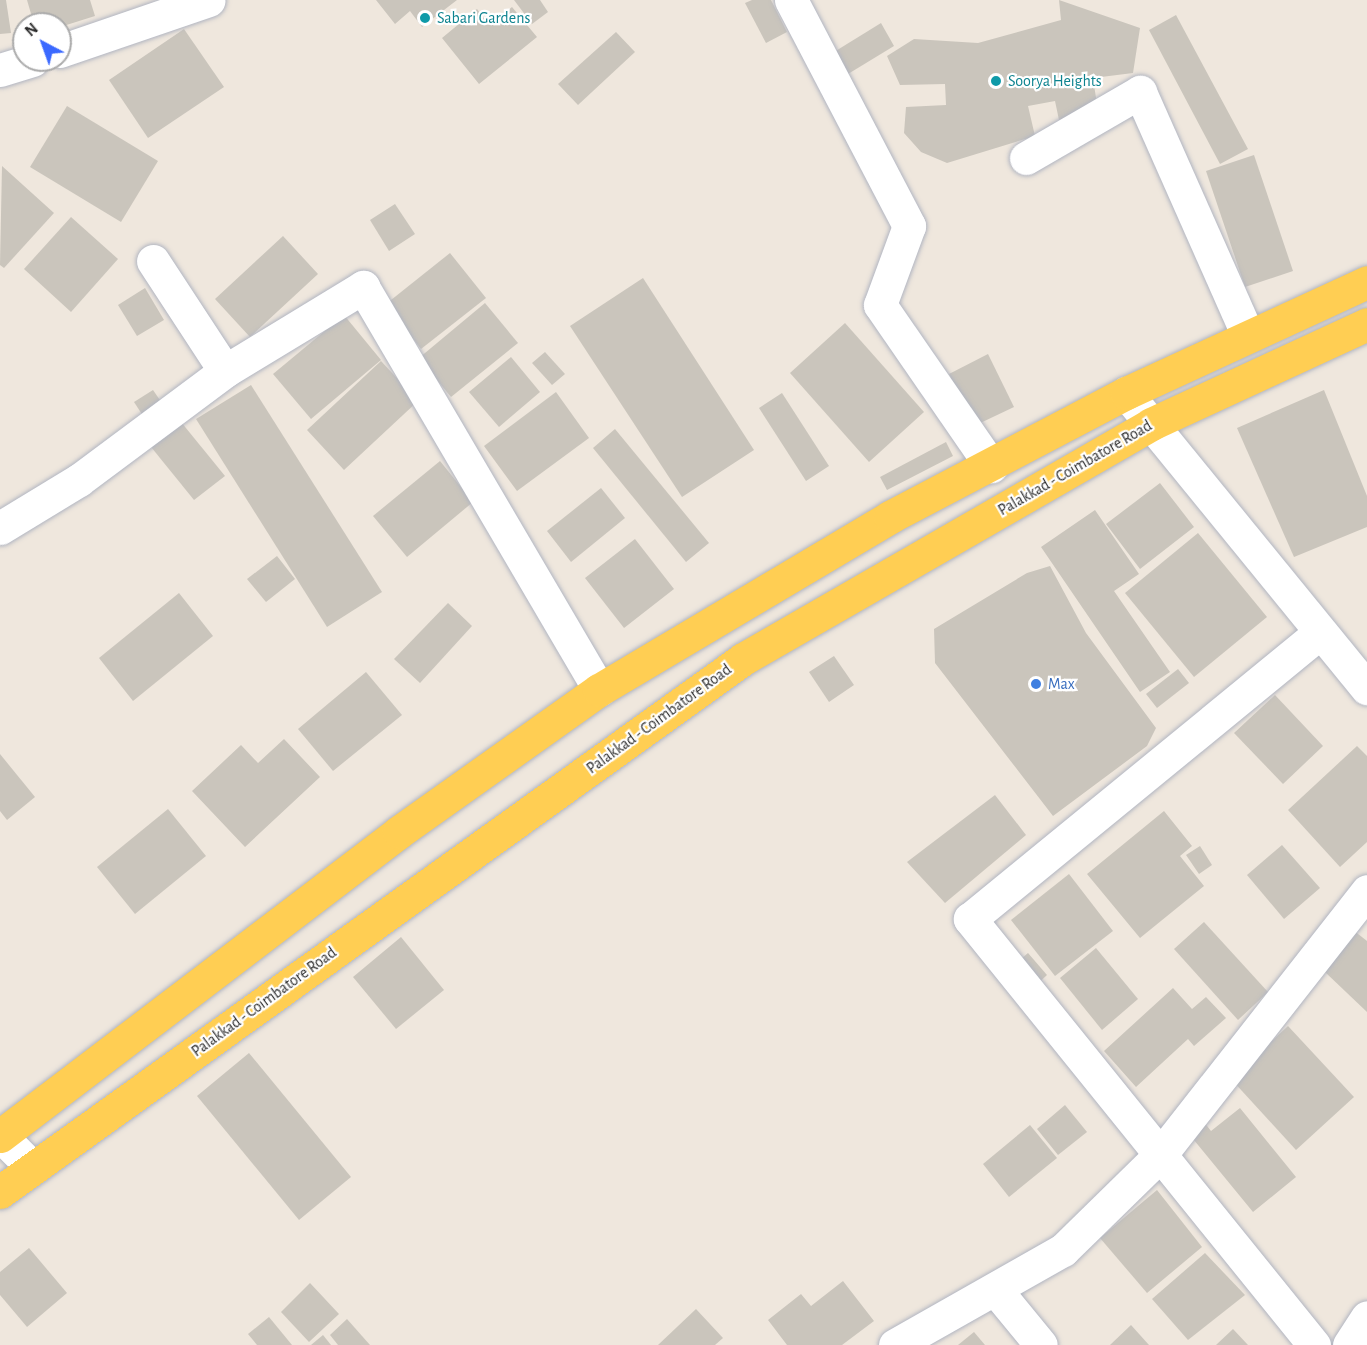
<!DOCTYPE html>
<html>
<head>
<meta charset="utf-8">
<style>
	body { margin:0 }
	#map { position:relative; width:1367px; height:1345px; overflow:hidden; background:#efe7dd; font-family:"Alegreya Sans",sans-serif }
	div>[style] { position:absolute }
	.building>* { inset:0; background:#cac5bc }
	.roads { filter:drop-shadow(0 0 2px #b1b5c1) drop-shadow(0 0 2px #b1b5c1) }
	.minor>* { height:33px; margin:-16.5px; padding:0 16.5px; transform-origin:16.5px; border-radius:16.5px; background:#fff }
	.tertiary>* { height:33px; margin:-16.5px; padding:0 16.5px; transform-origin:16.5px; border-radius:16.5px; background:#fff }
	.primary>* { height:33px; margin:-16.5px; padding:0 16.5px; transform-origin:16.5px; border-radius:16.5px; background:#ffce53 }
	.dots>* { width:16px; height:16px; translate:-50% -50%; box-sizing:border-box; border:3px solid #fff; border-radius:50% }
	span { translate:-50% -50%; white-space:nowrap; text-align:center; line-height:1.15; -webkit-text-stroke:4.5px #fff; paint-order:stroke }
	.culture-label { font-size:16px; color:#0d838f }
	.left { translate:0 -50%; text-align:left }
	.street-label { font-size:16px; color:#2c2c2c }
	.shop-label { font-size:16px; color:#366cbe }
	.north { position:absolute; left:12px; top:12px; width:60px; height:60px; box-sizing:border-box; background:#fff; border:2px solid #ababab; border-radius:50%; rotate:319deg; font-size:16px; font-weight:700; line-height:24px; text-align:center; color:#2c2c2c }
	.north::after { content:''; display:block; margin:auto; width:21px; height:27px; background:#3b69ff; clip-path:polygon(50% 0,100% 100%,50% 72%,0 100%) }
</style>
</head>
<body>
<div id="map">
	<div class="building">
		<div style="clip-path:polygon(0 0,6px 0,11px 33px,0 34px)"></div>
		<div style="clip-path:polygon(27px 0,90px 0,95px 16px,60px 27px,34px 24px)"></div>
		<div style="clip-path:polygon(376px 0,457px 0,422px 27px,410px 11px,395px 24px)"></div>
		<div style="clip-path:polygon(514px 0,540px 0,548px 12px,532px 24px)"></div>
		<div style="clip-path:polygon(752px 0,771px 0,787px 32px,766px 43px,745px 3px)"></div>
		<div style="clip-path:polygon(1059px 0,1140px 28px,1133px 73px,1093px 78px,1098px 111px,1059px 120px,1055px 101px,1028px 106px,1035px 136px,947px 163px,921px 152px,904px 133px,906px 107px,946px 105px,945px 84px,900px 85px,887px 56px,914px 39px,978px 43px,1061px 20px)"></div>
		<div style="clip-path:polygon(512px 7px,537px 37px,479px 84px,442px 38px,477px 9px,489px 25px)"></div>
		<div style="clip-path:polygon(1176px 15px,1248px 149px,1220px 164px,1149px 30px)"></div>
		<div style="clip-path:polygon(881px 23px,894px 46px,848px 74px,834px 52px)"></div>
		<div style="clip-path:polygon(184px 29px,224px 87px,148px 138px,109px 80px)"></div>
		<div style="clip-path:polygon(616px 32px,635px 52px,578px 105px,558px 84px)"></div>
		<div style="clip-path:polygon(67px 106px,158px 161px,121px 222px,30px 167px)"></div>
		<div style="clip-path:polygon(1254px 155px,1293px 271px,1245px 287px,1206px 171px)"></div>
		<div style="clip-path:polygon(2px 166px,54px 213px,4px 268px,0 265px)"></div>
		<div style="clip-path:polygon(395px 204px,415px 234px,389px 251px,370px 220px)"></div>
		<div style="clip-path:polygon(71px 217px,118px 259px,71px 312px,24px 269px)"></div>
		<div style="clip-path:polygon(283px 236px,318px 274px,250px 337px,215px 299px)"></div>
		<div style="clip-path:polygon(450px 253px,486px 298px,421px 349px,386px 304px)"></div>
		<div style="clip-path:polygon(643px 278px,754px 450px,682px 497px,570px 326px)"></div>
		<div style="clip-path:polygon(145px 288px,164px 320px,137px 336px,118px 305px)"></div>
		<div style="clip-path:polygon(485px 303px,518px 343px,451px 397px,419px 358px)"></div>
		<div style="clip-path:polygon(344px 315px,381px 360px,311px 419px,273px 374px)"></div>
		<div style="clip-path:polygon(845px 323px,924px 412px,869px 462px,790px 373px)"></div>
		<div style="clip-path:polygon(545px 352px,565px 374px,552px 385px,532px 363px)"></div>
		<div style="clip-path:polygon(988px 354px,1014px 407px,974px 426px,949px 374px)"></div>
		<div style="clip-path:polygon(511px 357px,540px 392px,499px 427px,469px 392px)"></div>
		<div style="clip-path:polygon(381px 361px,418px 401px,344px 470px,307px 430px)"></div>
		<div style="clip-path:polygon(251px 385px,382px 592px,327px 627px,196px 419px)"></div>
		<div style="clip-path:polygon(153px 390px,166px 409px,147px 422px,134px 402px)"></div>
		<div style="clip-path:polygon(1324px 390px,1367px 496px,1367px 527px,1294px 557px,1237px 428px)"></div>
		<div style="clip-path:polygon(556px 392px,589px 438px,517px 491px,484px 446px)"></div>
		<div style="clip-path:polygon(782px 393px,829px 466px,806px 481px,759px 408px)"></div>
		<div style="clip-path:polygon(177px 417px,225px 476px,194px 500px,147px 442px)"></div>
		<div style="clip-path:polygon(615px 429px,709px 543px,686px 562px,593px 448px)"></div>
		<div style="clip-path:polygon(946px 442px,953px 456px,887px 490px,880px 477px)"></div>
		<div style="clip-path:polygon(440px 461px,473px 502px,407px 557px,373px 516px)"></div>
		<div style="clip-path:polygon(1160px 483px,1194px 527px,1140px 569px,1106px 524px)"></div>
		<div style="clip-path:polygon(601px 488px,625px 518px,571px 562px,547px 531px)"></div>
		<div style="clip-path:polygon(1095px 510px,1139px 574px,1114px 591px,1170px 672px,1140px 692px,1041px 547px)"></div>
		<div style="clip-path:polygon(1198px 533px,1267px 617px,1194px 677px,1125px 593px)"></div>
		<div style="clip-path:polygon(635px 539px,674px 589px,624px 628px,585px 578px)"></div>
		<div style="clip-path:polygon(277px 556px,295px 579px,266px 602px,247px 579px)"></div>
		<div style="clip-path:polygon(1050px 566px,1086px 633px,1156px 728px,1147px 746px,1053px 816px,935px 663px,934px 629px,1027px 573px)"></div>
		<div style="clip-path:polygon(179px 593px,213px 636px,133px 701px,99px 658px)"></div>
		<div style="clip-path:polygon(448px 603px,472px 626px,420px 683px,394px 659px)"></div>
		<div style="clip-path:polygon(834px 656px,854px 685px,829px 702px,809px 672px)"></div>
		<div style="clip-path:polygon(1178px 669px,1189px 683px,1157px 708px,1146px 694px)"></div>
		<div style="clip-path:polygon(366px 672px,402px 715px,333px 771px,298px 729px)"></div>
		<div style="clip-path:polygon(1275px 695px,1323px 746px,1283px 784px,1234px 733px)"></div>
		<div style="clip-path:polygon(284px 739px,320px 777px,245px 847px,192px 791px,241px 745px,258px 763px)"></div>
		<div style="clip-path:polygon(1357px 746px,1367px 756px,1367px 842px,1340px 867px,1288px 810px)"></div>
		<div style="clip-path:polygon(0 754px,35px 797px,7px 820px,0 811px)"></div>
		<div style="clip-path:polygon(995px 795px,1026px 835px,945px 903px,907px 862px)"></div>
		<div style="clip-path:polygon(168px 809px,206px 856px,135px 914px,97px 867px)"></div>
		<div style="clip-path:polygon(1164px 811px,1192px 846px,1180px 856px,1204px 886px,1140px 938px,1087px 874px)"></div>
		<div style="clip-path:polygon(1282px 845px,1320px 888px,1284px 919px,1247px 875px)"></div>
		<div style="clip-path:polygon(1200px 846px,1212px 865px,1199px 874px,1186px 855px)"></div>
		<div style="clip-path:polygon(1069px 874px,1113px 931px,1055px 976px,1011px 920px)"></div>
		<div style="clip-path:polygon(1204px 922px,1268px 992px,1238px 1020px,1174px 949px)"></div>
		<div style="clip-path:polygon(1353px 930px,1367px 941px,1367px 1012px,1325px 972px)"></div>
		<div style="clip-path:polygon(401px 937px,444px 990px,396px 1029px,353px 977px)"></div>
		<div style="clip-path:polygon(1096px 948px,1138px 999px,1102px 1030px,1060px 978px)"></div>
		<div style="clip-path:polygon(1028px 953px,1047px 975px,1033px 988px,1014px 965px)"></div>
		<div style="clip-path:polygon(1173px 988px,1192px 1009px,1206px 997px,1226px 1018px,1194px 1046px,1188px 1039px,1136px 1087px,1104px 1051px)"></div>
		<div style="clip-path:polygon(1288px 1026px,1354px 1097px,1296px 1150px,1231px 1079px)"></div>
		<div style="clip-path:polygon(249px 1053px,351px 1177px,299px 1220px,197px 1096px)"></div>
		<div style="clip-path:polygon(1065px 1105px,1087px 1132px,1058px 1155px,1037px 1129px)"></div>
		<div style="clip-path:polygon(1240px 1108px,1296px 1177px,1253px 1212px,1189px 1134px,1204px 1122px,1211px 1131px)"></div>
		<div style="clip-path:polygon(1030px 1125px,1057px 1158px,1009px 1197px,983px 1164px)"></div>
		<div style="clip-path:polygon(1157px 1190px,1202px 1247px,1147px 1293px,1100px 1238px)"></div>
		<div style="clip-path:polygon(29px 1248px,67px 1293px,27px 1327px,0 1295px,0 1272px)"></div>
		<div style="clip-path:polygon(1205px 1253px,1245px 1295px,1188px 1340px,1152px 1299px)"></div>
		<div style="clip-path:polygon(843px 1281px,874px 1321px,842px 1345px,787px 1345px,768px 1320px,801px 1294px,811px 1306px)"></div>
		<div style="clip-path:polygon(310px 1283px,339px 1314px,309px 1342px,281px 1312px)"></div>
		<div style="clip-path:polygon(696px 1309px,723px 1338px,715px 1345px,658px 1345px)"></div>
		<div style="clip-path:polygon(269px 1317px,292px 1345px,257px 1345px,248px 1334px)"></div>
		<div style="clip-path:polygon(347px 1319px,370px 1345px,338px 1345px,330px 1335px)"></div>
		<div style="clip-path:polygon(1131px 1325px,1149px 1345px,1110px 1345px)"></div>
		<div style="clip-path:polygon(1233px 1329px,1248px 1345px,1216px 1345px)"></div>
		<div style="clip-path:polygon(974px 1332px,985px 1345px,958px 1345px)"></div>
		<div style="clip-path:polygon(323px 1335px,331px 1345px,311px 1345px)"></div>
	</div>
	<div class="roads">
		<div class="minor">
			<div style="left:791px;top:0;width:255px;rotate:62.4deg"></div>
			<div style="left:909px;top:226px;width:84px;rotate:110.2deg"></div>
			<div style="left:880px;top:305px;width:196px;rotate:55.4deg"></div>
			<div style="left:60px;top:51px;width:157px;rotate:-18.9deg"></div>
			<div style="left:0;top:70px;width:34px;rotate:-17deg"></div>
			<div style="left:1026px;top:158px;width:132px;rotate:-30.1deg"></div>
			<div style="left:1140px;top:92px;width:264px;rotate:66.1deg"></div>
			<div style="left:153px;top:261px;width:131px;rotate:56.8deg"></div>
			<div style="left:225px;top:371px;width:162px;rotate:-31.3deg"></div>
			<div style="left:363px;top:287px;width:467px;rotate:59.6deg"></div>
			<div style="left:1126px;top:393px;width:381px;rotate:50.8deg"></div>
			<div style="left:0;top:528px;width:92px;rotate:-31.3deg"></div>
			<div style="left:79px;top:480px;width:182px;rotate:-36.7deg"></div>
			<div style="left:995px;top:1289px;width:72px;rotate:50.6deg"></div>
			<div style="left:895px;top:1345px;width:193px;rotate:-29.5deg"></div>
			<div style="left:1063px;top:1250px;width:137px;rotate:-44.4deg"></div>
			<div style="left:1161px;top:1154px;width:334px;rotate:-51.9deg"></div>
			<div style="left:1314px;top:1345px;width:548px;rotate:-128.92deg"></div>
			<div style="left:970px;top:919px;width:451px;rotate:-39.3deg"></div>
			<div style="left:1349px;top:1345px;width:33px;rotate:-57deg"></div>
		</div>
		<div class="tertiary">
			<div style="left:0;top:1135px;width:45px;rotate:45deg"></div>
		</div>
		<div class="primary">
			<div style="left:0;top:1136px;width:502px;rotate:-37.3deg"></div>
			<div style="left:399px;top:832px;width:245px;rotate:-35.4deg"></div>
			<div style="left:599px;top:690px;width:339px;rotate:-30.7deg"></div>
			<div style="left:890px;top:517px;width:267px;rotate:-27.7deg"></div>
			<div style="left:1126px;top:393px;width:265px;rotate:-24.7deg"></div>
			<div style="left:0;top:1192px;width:914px;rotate:-35.65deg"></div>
			<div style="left:743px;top:659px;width:471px;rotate:-29.9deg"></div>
			<div style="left:1151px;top:424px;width:238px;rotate:-24.8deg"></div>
		</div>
	</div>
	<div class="dots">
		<div style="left:425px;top:18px;background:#0f9aa8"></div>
		<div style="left:996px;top:81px;background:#0f9aa8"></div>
		<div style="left:1036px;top:684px;background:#3f7fe0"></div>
	</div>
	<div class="culture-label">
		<span class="left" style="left:437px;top:18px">Sabari Gardens</span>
		<span class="left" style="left:1008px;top:81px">Soorya Heights</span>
	</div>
	<div class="street-label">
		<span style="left:1075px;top:468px;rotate:-30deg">Palakkad - Coimbatore Road</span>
		<span style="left:659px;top:719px;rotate:-36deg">Palakkad - Coimbatore Road</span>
		<span style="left:264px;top:1002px;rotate:-36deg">Palakkad - Coimbatore Road</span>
	</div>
	<div class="shop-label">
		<span class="left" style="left:1048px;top:684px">Max</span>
	</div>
	<div class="north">N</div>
</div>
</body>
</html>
